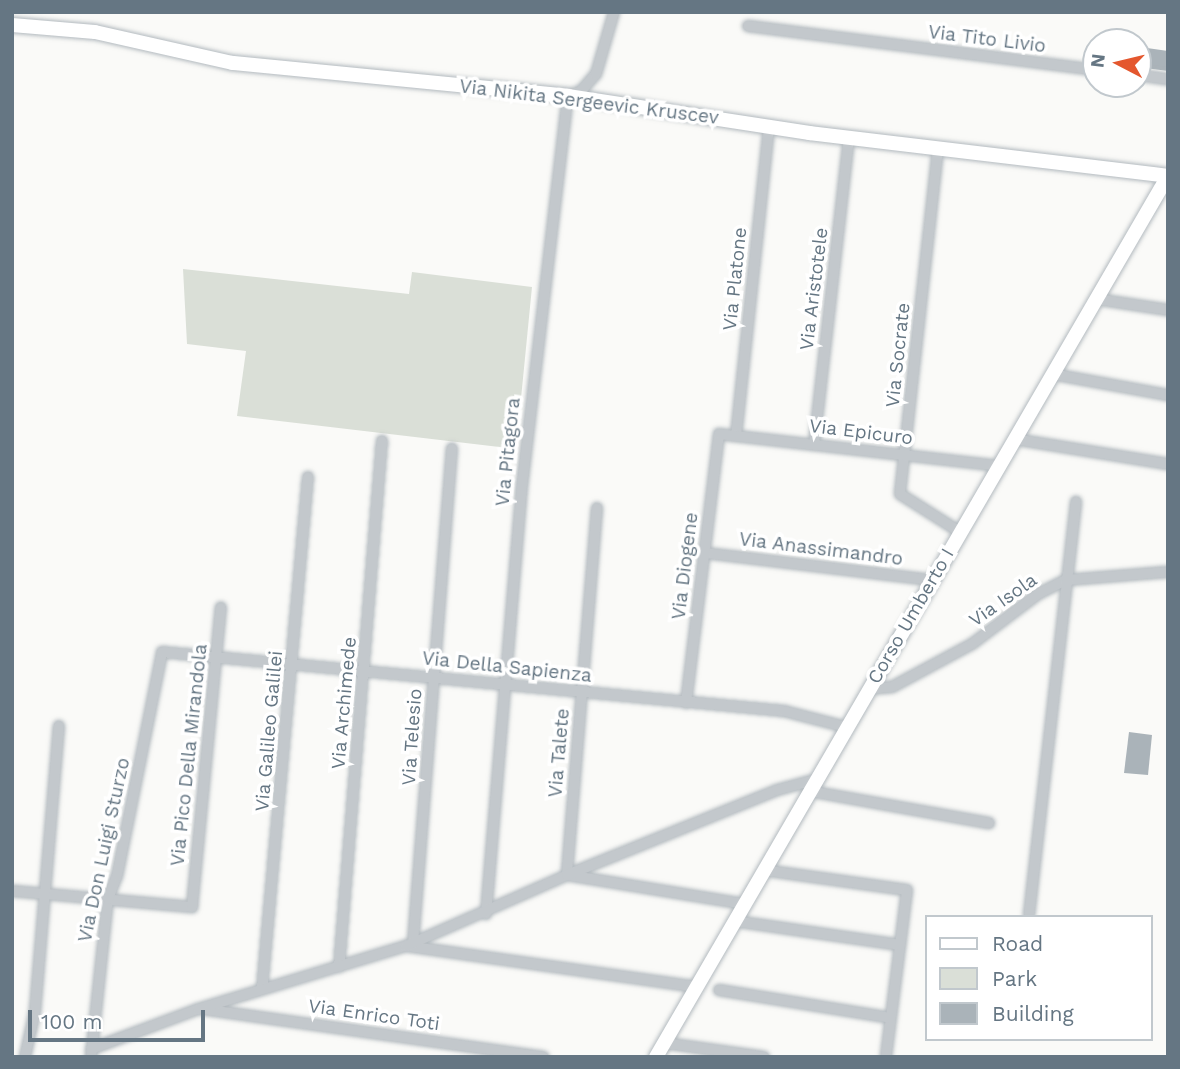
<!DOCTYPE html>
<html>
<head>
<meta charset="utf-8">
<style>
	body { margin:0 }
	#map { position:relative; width:1180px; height:1069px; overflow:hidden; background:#fafaf8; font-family:"Work Sans",sans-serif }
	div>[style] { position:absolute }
	.green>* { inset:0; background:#dadfd7 }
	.building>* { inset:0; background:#aab3b9 }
	.roads { filter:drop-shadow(0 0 2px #b3babf) drop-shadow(0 0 2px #b3babf) }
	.street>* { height:10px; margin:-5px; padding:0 5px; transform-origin:5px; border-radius:5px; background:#c3c8cc }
	.secondary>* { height:14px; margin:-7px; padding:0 7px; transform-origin:7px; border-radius:7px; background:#fff }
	span { translate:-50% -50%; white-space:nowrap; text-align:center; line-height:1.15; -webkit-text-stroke:7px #fff; paint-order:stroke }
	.street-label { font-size:19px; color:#657683 }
	.frame { position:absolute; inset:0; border:14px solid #657683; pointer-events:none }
	.legend { position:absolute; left:925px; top:915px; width:228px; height:126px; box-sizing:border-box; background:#fff; border:2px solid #c1c8cd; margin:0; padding:9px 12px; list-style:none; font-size:21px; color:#657683 }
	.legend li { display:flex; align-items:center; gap:14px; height:35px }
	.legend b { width:35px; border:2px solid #c1c8cd }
	.north { position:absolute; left:1082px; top:28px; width:70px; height:70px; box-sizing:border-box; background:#fff; border:2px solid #c1c8cd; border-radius:50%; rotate:277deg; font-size:19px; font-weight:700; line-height:28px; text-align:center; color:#657683 }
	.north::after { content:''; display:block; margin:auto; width:24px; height:32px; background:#e4572e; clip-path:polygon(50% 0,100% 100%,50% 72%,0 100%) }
	.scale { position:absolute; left:28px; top:1010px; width:177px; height:32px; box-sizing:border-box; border:4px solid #657683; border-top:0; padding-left:9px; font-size:21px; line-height:24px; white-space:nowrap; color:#657683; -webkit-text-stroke:5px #fff; paint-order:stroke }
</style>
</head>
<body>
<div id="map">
	<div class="green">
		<div style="clip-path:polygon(183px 269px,409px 294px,412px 272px,532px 287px,516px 449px,237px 416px,246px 351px,187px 344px)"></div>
	</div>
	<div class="building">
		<div style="clip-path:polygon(1147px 48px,1168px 51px,1168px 71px,1145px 68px)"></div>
		<div style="clip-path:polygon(1129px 732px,1152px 735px,1148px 775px,1124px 773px)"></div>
	</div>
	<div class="roads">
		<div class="street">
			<div style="left:748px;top:26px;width:351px;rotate:7.2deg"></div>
			<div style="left:1138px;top:75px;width:30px;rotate:8deg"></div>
			<div style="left:938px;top:149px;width:347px;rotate:96.3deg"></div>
			<div style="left:900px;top:494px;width:71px;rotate:32.3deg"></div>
			<div style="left:1096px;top:299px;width:73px;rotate:8.7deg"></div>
			<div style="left:1052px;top:374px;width:118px;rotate:10.3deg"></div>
			<div style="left:736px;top:436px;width:312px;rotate:-83.9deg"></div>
			<div style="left:1014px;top:439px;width:156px;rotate:9.2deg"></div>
			<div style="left:814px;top:445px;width:309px;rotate:-83.5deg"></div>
			<div style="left:597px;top:508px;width:368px;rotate:94.7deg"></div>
			<div style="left:567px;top:875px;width:179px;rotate:9.3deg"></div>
			<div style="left:705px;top:553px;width:229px;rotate:6.8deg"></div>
			<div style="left:868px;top:689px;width:24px;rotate:-5deg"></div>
			<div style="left:892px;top:687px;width:91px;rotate:-28.3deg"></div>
			<div style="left:972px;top:644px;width:83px;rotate:-37.1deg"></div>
			<div style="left:1038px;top:594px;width:31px;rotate:-27deg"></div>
			<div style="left:1066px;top:580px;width:102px;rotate:-4.5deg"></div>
			<div style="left:686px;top:703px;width:271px;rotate:-83deg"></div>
			<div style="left:719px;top:434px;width:281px;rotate:6.5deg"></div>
			<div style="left:809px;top:791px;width:183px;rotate:10.1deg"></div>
			<div style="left:763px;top:870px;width:145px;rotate:7.9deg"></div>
			<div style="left:907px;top:890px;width:168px;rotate:97.2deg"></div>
			<div style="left:12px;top:891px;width:181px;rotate:5.1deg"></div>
			<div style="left:192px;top:907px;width:301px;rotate:-84.5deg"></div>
			<div style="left:486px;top:914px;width:430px;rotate:-85.2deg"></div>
			<div style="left:522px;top:486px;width:393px;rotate:-83.3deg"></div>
			<div style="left:568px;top:96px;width:14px;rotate:-21deg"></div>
			<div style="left:581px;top:91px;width:23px;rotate:-49deg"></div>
			<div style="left:596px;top:74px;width:65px;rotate:-73.8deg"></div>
			<div style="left:1029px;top:915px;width:416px;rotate:-83.5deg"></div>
			<div style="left:734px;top:921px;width:168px;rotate:8.2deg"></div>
			<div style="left:413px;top:943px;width:496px;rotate:-85.5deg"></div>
			<div style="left:406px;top:946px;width:293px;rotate:8deg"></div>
			<div style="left:339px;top:967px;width:528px;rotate:-85.33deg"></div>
			<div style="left:262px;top:989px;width:514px;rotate:-84.87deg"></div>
			<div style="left:719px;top:990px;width:174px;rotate:9.2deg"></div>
			<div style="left:202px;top:1009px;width:345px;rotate:8deg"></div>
			<div style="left:664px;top:1043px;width:101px;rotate:8deg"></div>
			<div style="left:91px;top:1049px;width:114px;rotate:-20.5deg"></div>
			<div style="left:198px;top:1009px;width:217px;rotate:-16.9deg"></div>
			<div style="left:406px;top:946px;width:176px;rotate:-23.8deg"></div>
			<div style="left:567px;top:875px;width:227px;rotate:-22deg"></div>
			<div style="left:777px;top:790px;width:39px;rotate:-15deg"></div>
			<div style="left:25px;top:1057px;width:47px;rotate:-77.7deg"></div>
			<div style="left:35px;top:1011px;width:286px;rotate:-85.2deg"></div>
			<div style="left:91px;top:1057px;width:159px;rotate:-83.9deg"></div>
			<div style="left:108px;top:899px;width:25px;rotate:-69deg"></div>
			<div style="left:117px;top:876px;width:228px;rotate:-78.6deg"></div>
			<div style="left:162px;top:652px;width:625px;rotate:5.42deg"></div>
			<div style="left:784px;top:711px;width:64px;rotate:14.5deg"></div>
		</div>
		<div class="secondary">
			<div style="left:12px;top:25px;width:83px;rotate:4.8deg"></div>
			<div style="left:95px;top:32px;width:141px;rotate:12.7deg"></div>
			<div style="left:233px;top:63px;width:337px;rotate:5.6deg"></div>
			<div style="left:568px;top:96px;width:244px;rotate:8.7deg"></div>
			<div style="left:809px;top:133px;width:362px;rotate:6.8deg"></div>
			<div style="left:656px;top:1057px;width:1019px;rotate:-59.84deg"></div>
		</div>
	</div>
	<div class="street-label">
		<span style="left:987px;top:39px;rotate:7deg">Via Tito Livio</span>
		<span style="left:589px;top:102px;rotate:7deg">Via Nikita Sergeevic Kruscev</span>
		<span style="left:735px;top:279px;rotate:-84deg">Via Platone</span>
		<span style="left:814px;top:289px;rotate:-83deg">Via Aristotele</span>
		<span style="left:898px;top:355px;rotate:-84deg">Via Socrate</span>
		<span style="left:861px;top:432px;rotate:7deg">Via Epicuro</span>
		<span style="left:508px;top:452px;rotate:-84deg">Via Pitagora</span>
		<span style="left:821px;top:549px;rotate:7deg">Via Anassimandro</span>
		<span style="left:685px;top:566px;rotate:-83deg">Via Diogene</span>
		<span style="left:1003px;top:600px;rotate:-35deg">Via Isola</span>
		<span style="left:911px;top:616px;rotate:-60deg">Corso Umberto I</span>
		<span style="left:507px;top:667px;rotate:6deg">Via Della Sapienza</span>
		<span style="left:344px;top:703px;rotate:-85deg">Via Archimede</span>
		<span style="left:269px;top:731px;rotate:-85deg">Via Galileo Galilei</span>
		<span style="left:412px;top:737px;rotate:-86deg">Via Telesio</span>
		<span style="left:559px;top:753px;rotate:-85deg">Via Talete</span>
		<span style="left:189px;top:755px;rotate:-84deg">Via Pico Della Mirandola</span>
		<span style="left:104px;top:850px;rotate:-78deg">Via Don Luigi Sturzo</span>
		<span style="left:374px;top:1015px;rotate:8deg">Via Enrico Toti</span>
	</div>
	<div class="frame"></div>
	<ul class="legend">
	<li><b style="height:9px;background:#fff"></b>Road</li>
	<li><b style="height:19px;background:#dadfd7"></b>Park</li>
	<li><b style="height:19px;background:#aab3b9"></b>Building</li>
	</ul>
	<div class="north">N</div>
	<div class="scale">100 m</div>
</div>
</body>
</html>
